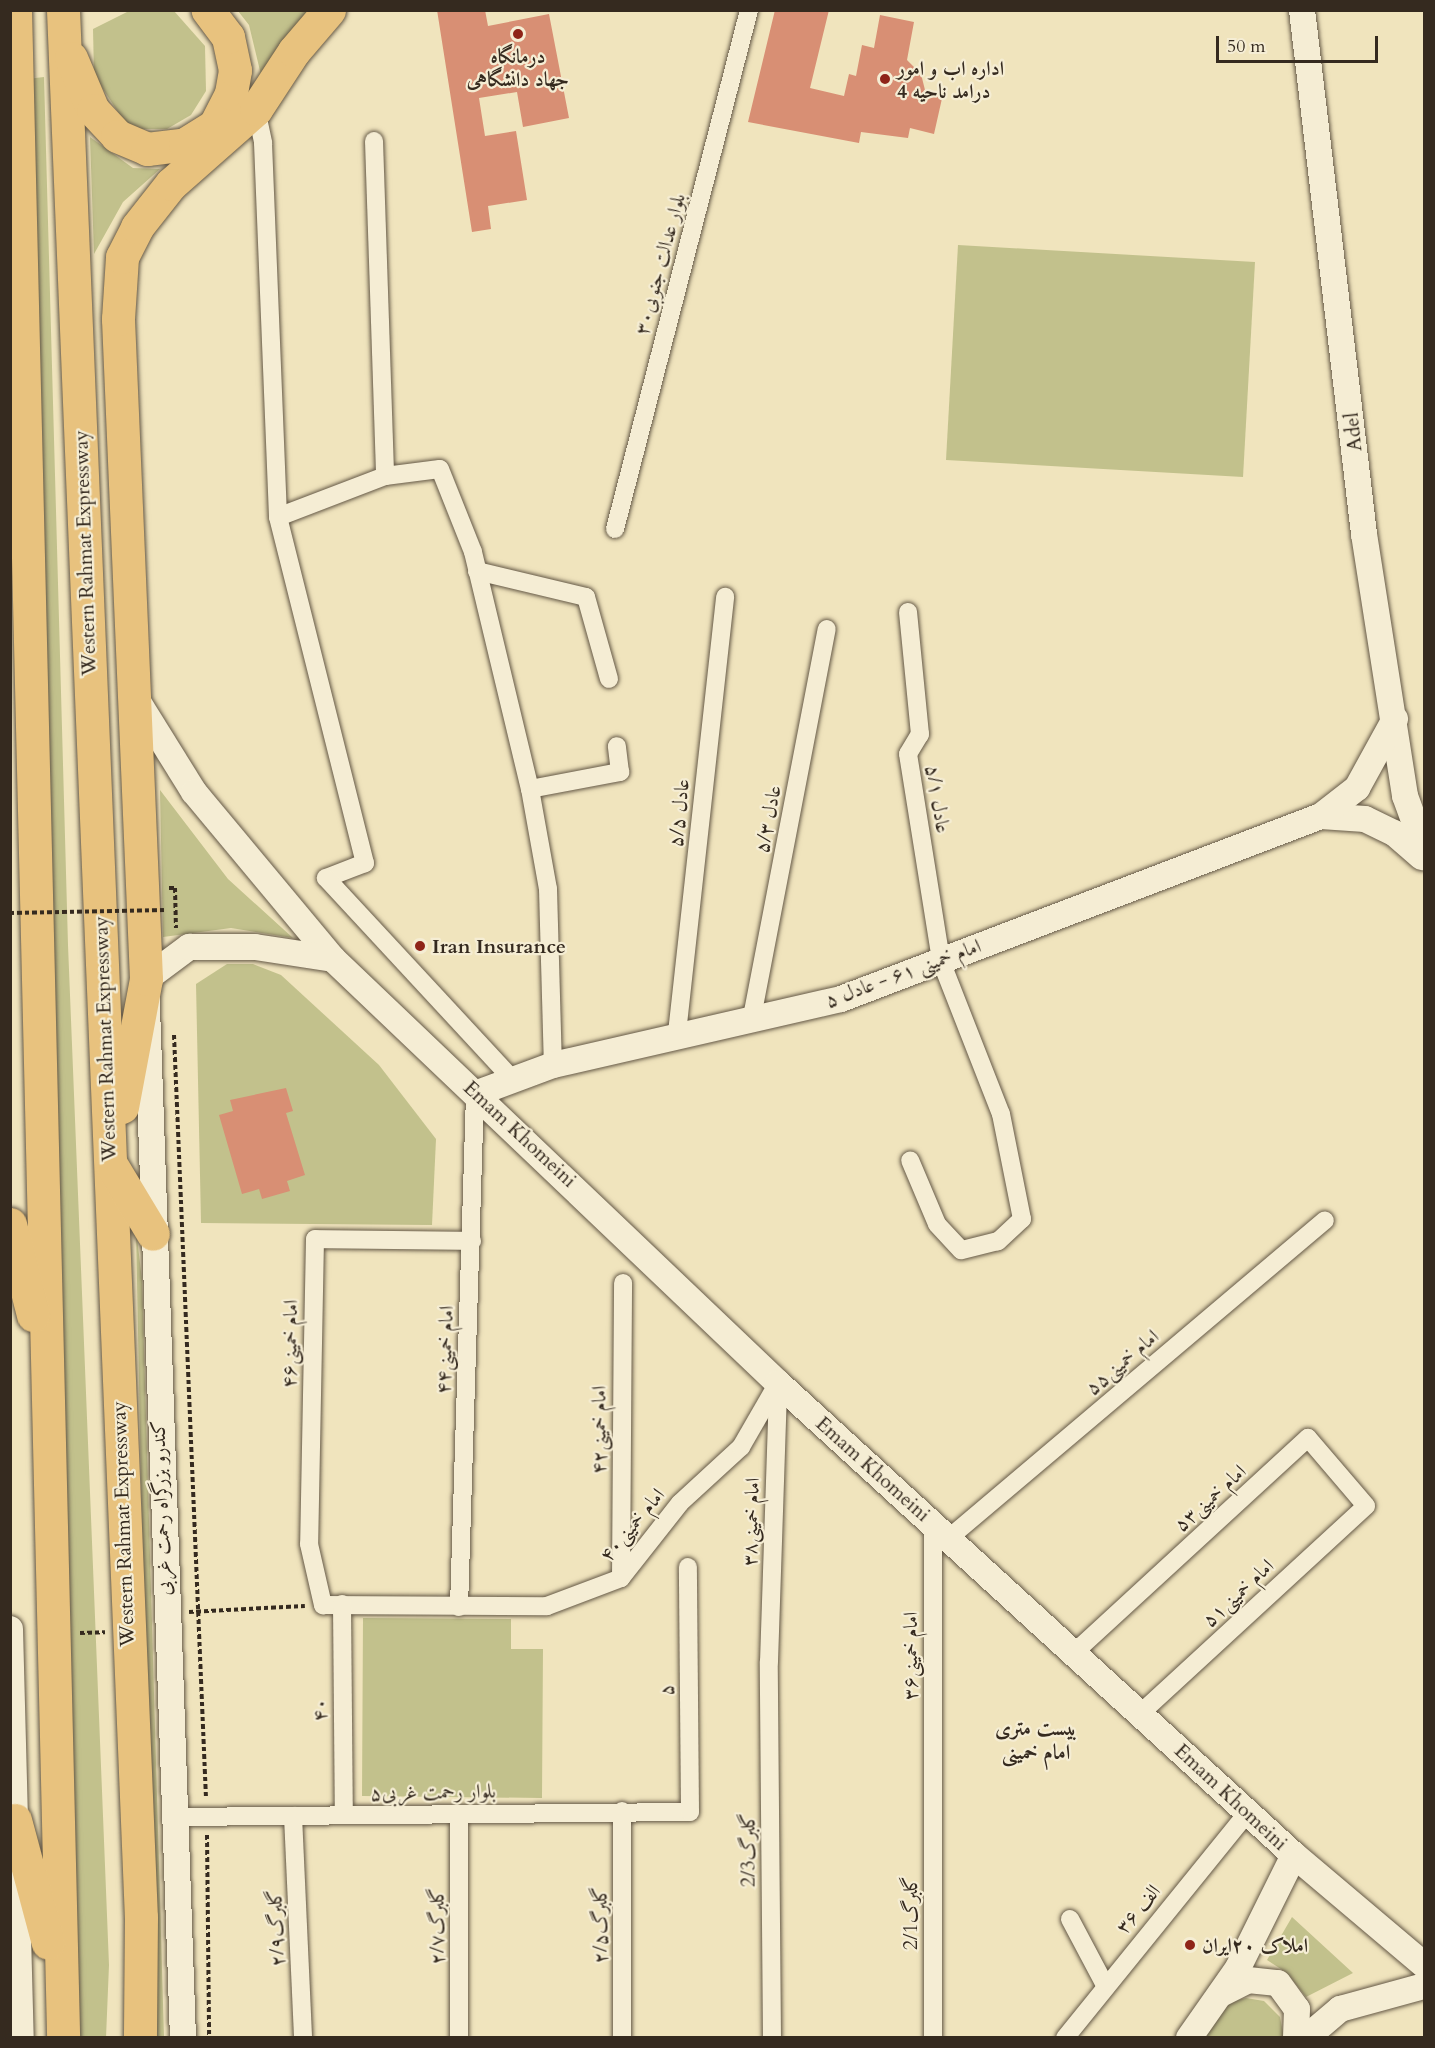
<!DOCTYPE html>
<html>
<head>
<meta charset="utf-8">
<style>
	body { margin:0 }
	#map { position:relative; width:1435px; height:2048px; overflow:hidden; background:#f0e4bd; font-family:Cardo,Amiri,serif }
	div>[style] { position:absolute }
	.green>* { inset:0; background:#c2c18c }
	.building>* { inset:0; background:#d88f74 }
	.path>* { height:4px; margin-top:-2px; transform-origin:0; background:repeating-linear-gradient(90deg,#352a1f 0 4.5px,transparent 0 7.5px) }
	.roads { filter:drop-shadow(0 0 2px #645846) drop-shadow(0 0 2px #645846) }
	.street>* { height:18px; margin:-9px; padding:0 9px; transform-origin:9px; border-radius:9px; background:#f5edd4 }
	.secondary>* { height:26px; margin:-13px; padding:0 13px; transform-origin:13px; border-radius:13px; background:#f5edd4 }
	.highway>* { height:33px; margin:-16.5px; padding:0 16.5px; transform-origin:16.5px; border-radius:16.5px; background:#e8c27e }
	.path-bridge>* { height:4px; margin-top:-2px; transform-origin:0; background:repeating-linear-gradient(90deg,#352a1f 0 4.5px,transparent 0 7.5px) }
	.dots>* { width:16px; height:16px; translate:-50% -50%; box-sizing:border-box; border:3px solid #f5edd4; border-radius:50% }
	span { translate:-50% -50%; white-space:nowrap; text-align:center; line-height:1.15; -webkit-text-stroke:4.5px #f5edd4; paint-order:stroke }
	.poi-label { font-size:20px; color:#352a1f; font-weight:700 }
	.left { translate:0 -50%; text-align:left }
	.street-label { font-size:20px; color:#352a1f }
	.neighbourhood-label { font-size:21px; color:#352a1f; font-weight:700 }
	.frame { position:absolute; inset:0; border:12px solid #352a1f; pointer-events:none }
	.scale { position:absolute; left:1216px; top:36px; width:162px; height:27px; box-sizing:border-box; border:3px solid #352a1f; border-top:0; padding-left:8px; font-size:18px; line-height:21px; white-space:nowrap; color:#352a1f; -webkit-text-stroke:4px #f5edd4; paint-order:stroke }
</style>
</head>
<body>
<div id="map">
	<div class="green">
		<div style="clip-path:polygon(129px 11px,174px 11px,205px 46px,206px 91px,191px 115px,167px 129px,129px 129px,94px 75px,93px 29px)"></div>
		<div style="clip-path:polygon(238px 11px,312px 11px,261px 75px,249px 25px)"></div>
		<div style="clip-path:polygon(44px 77px,68px 945px,109px 1965px,106px 2038px,80px 2037px,27px 79px)"></div>
		<div style="clip-path:polygon(90px 137px,133px 168px,160px 169px,123px 202px,94px 254px)"></div>
		<div style="clip-path:polygon(958px 245px,1255px 262px,1243px 477px,946px 460px)"></div>
		<div style="clip-path:polygon(160px 790px,228px 879px,293px 938px,231px 928px,163px 937px)"></div>
		<div style="clip-path:polygon(227px 964px,253px 964px,281px 975px,379px 1065px,436px 1139px,432px 1225px,201px 1223px,196px 984px)"></div>
		<div style="clip-path:polygon(136px 1229px,142px 1280px,164px 2038px,152px 2037px)"></div>
		<div style="clip-path:polygon(363px 1618px,511px 1619px,511px 1649px,543px 1649px,542px 1798px,362px 1796px)"></div>
		<div style="clip-path:polygon(1292px 1917px,1353px 1973px,1306px 1997px,1287px 1973px,1267px 1960px)"></div>
		<div style="clip-path:polygon(1246px 1998px,1264px 2001px,1280px 2017px,1284px 2038px,1205px 2038px,1230px 2002px)"></div>
	</div>
	<div class="building">
		<div style="clip-path:polygon(437px 10px,485px 10px,488px 26px,549px 14px,569px 118px,523px 127px,517px 92px,479px 98px,485px 136px,516px 131px,527px 200px,488px 206px,491px 229px,472px 232px)"></div>
		<div style="clip-path:polygon(775px 10px,829px 10px,810px 88px,844px 96px,849px 74px,856px 76px,862px 45px,874px 48px,880px 15px,914px 22px,907px 60px,921px 74px,925px 90px,943px 94px,934px 134px,910px 128px,908px 138px,861px 132px,859px 143px,748px 122px)"></div>
		<div style="clip-path:polygon(286px 1088px,293px 1111px,286px 1113px,305px 1175px,287px 1181px,290px 1191px,262px 1199px,259px 1189px,242px 1194px,219px 1115px,233px 1111px,230px 1100px)"></div>
	</div>
	<div class="path">
		<div style="left:169px;top:888px;width:6px"></div>
		<div style="left:175px;top:888px;width:40px;rotate:88.6deg"></div>
		<div style="left:174px;top:1035px;width:763px;rotate:87.6deg"></div>
		<div style="left:189px;top:1612px;width:116px;rotate:-3deg"></div>
		<div style="left:80px;top:1633px;width:25px;rotate:-2deg"></div>
		<div style="left:207px;top:1835px;width:203px;rotate:89.4deg"></div>
	</div>
	<div class="roads">
		<div class="street">
			<div style="left:256px;top:109px;width:35px;rotate:78deg"></div>
			<div style="left:263px;top:143px;width:374px;rotate:87.7deg"></div>
			<div style="left:278px;top:517px;width:357px;rotate:75.9deg"></div>
			<div style="left:365px;top:863px;width:42px;rotate:159deg"></div>
			<div style="left:326px;top:878px;width:272px;rotate:47.2deg"></div>
			<div style="left:374px;top:141px;width:335px;rotate:88.1deg"></div>
			<div style="left:278px;top:517px;width:115px;rotate:-21deg"></div>
			<div style="left:385px;top:476px;width:55px;rotate:-7.3deg"></div>
			<div style="left:440px;top:469px;width:89px;rotate:68.3deg"></div>
			<div style="left:473px;top:552px;width:244px;rotate:76.5deg"></div>
			<div style="left:530px;top:789px;width:102px;rotate:79.8deg"></div>
			<div style="left:548px;top:889px;width:176px;rotate:88.4deg"></div>
			<div style="left:615px;top:529px;width:536px;rotate:-75.52deg"></div>
			<div style="left:477px;top:571px;width:112px;rotate:13.4deg"></div>
			<div style="left:586px;top:597px;width:85px;rotate:74.3deg"></div>
			<div style="left:908px;top:612px;width:123px;rotate:84.4deg"></div>
			<div style="left:920px;top:734px;width:23px;rotate:121deg"></div>
			<div style="left:908px;top:754px;width:210px;rotate:80.9deg"></div>
			<div style="left:941px;top:961px;width:164px;rotate:68.6deg"></div>
			<div style="left:1001px;top:1114px;width:107px;rotate:78.7deg"></div>
			<div style="left:1022px;top:1219px;width:33px;rotate:137deg"></div>
			<div style="left:998px;top:1241px;width:38px;rotate:166deg"></div>
			<div style="left:961px;top:1250px;width:35px;rotate:-133deg"></div>
			<div style="left:937px;top:1224px;width:69px;rotate:-112.9deg"></div>
			<div style="left:530px;top:789px;width:92px;rotate:-10.7deg"></div>
			<div style="left:620px;top:772px;width:26px;rotate:-97deg"></div>
			<div style="left:752px;top:1017px;width:395px;rotate:-79.1deg"></div>
			<div style="left:677px;top:1033px;width:439px;rotate:-83.7deg"></div>
			<div style="left:472px;top:1241px;width:157px;rotate:-179.3deg"></div>
			<div style="left:315px;top:1239px;width:305px;rotate:91.1deg"></div>
			<div style="left:309px;top:1544px;width:63px;rotate:77.1deg"></div>
			<div style="left:323px;top:1605px;width:224px;rotate:0.3deg"></div>
			<div style="left:547px;top:1606px;width:79px;rotate:-20.7deg"></div>
			<div style="left:621px;top:1578px;width:95px;rotate:-51.8deg"></div>
			<div style="left:680px;top:1503px;width:83px;rotate:-42.6deg"></div>
			<div style="left:741px;top:1447px;width:74px;rotate:-60deg"></div>
			<div style="left:933px;top:1523px;width:515px;rotate:90deg"></div>
			<div style="left:949px;top:1538px;width:492px;rotate:-40.2deg"></div>
			<div style="left:621px;top:1578px;width:295px;rotate:-89.6deg"></div>
			<div style="left:342px;top:1604px;width:211px;rotate:89.5deg"></div>
			<div style="left:459px;top:1607px;width:513px;rotate:-88.21deg"></div>
			<div style="left:1076px;top:1651px;width:315px;rotate:-42.6deg"></div>
			<div style="left:1308px;top:1438px;width:89px;rotate:49.5deg"></div>
			<div style="left:1366px;top:1506px;width:306px;rotate:137.4deg"></div>
			<div style="left:622px;top:1811px;width:227px;rotate:90deg"></div>
			<div style="left:293px;top:1816px;width:222px;rotate:87.4deg"></div>
			<div style="left:177px;top:1817px;width:513px;rotate:-0.56deg"></div>
			<div style="left:690px;top:1812px;width:245px;rotate:-90.5deg"></div>
			<div style="left:1070px;top:1919px;width:75px;rotate:62.1deg"></div>
			<div style="left:459px;top:2038px;width:224px;rotate:-90deg"></div>
			<div style="left:772px;top:2038px;width:376px;rotate:-90.5deg"></div>
			<div style="left:769px;top:1662px;width:272px;rotate:-88.1deg"></div>
			<div style="left:1065px;top:2038px;width:291px;rotate:-51deg"></div>
		</div>
		<div class="secondary">
			<div style="left:1302px;top:10px;width:528px;rotate:83.25deg"></div>
			<div style="left:1364px;top:534px;width:265px;rotate:81.1deg"></div>
			<div style="left:1405px;top:796px;width:55px;rotate:69.9deg"></div>
			<div style="left:138px;top:702px;width:106px;rotate:58.1deg"></div>
			<div style="left:194px;top:792px;width:217px;rotate:50.2deg"></div>
			<div style="left:333px;top:959px;width:615px;rotate:43.62deg"></div>
			<div style="left:778px;top:1383px;width:699px;rotate:42.45deg"></div>
			<div style="left:1294px;top:1855px;width:170px;rotate:40.2deg"></div>
			<div style="left:1321px;top:816px;width:44px;rotate:3.9deg"></div>
			<div style="left:1365px;top:819px;width:32px;rotate:26deg"></div>
			<div style="left:1394px;top:833px;width:37px;rotate:41deg"></div>
			<div style="left:475px;top:1094px;width:83px;rotate:-20.4deg"></div>
			<div style="left:553px;top:1065px;width:295px;rotate:-12.9deg"></div>
			<div style="left:841px;top:999px;width:514px;rotate:-20.87deg"></div>
			<div style="left:1321px;top:816px;width:46px;rotate:-37.9deg"></div>
			<div style="left:1357px;top:788px;width:79px;rotate:-61.2deg"></div>
			<div style="left:10px;top:1629px;width:409px;rotate:88.5deg"></div>
			<div style="left:1221px;top:1994px;width:30px;rotate:-27deg"></div>
			<div style="left:1248px;top:1980px;width:30px;rotate:6deg"></div>
			<div style="left:1278px;top:1983px;width:32px;rotate:54deg"></div>
			<div style="left:1297px;top:2009px;width:29px;rotate:92deg"></div>
			<div style="left:183px;top:2038px;width:1060px;rotate:-92deg"></div>
			<div style="left:146px;top:979px;width:54px;rotate:-36.7deg"></div>
			<div style="left:189px;top:947px;width:66px"></div>
			<div style="left:255px;top:947px;width:79px;rotate:8.7deg"></div>
			<div style="left:1189px;top:2038px;width:85px;rotate:-55deg"></div>
			<div style="left:1238px;top:1968px;width:126px;rotate:-63.6deg"></div>
			<div style="left:1306px;top:2038px;width:45px;rotate:-40.5deg"></div>
			<div style="left:1340px;top:2009px;width:87px;rotate:-15.3deg"></div>
		</div>
		<div class="highway">
			<div style="left:15px;top:10px;width:2029px;rotate:88.64deg"></div>
			<div style="left:63px;top:10px;width:1909px;rotate:87.66deg"></div>
			<div style="left:141px;top:1917px;width:121px;rotate:90.5deg"></div>
			<div style="left:71px;top:58px;width:56px;rotate:67.1deg"></div>
			<div style="left:93px;top:110px;width:35px;rotate:47deg"></div>
			<div style="left:117px;top:136px;width:33px;rotate:23deg"></div>
			<div style="left:147px;top:149px;width:38px;rotate:-7deg"></div>
			<div style="left:185px;top:144px;width:36px;rotate:-32deg"></div>
			<div style="left:215px;top:125px;width:36px;rotate:-63deg"></div>
			<div style="left:231px;top:93px;width:23px;rotate:-80deg"></div>
			<div style="left:235px;top:70px;width:34px;rotate:-102deg"></div>
			<div style="left:228px;top:37px;width:34px;rotate:-127deg"></div>
			<div style="left:122px;top:1107px;width:130px;rotate:-79.4deg"></div>
			<div style="left:146px;top:979px;width:661px;rotate:-92.43deg"></div>
			<div style="left:118px;top:319px;width:62px;rotate:-86.3deg"></div>
			<div style="left:122px;top:257px;width:34px;rotate:-63deg"></div>
			<div style="left:137px;top:227px;width:55px;rotate:-51.7deg"></div>
			<div style="left:171px;top:184px;width:113px;rotate:-41.4deg"></div>
			<div style="left:256px;top:109px;width:69px;rotate:-56.8deg"></div>
			<div style="left:294px;top:51px;width:54px;rotate:-49.5deg"></div>
			<div style="left:112px;top:1166px;width:79px;rotate:58.9deg"></div>
			<div style="left:10px;top:1224px;width:94px;rotate:75.8deg"></div>
			<div style="left:15px;top:1820px;width:127px;rotate:75deg"></div>
		</div>
	</div>
	<div class="path-bridge">
		<div style="left:10px;top:913px;width:156px;rotate:-1.1deg"></div>
	</div>
	<div class="dots">
		<div style="left:518px;top:34px;background:#8f2418"></div>
		<div style="left:885px;top:79px;background:#8f2418"></div>
		<div style="left:420px;top:946px;background:#8f2418"></div>
		<div style="left:1190px;top:1945px;background:#8f2418"></div>
	</div>
	<div class="poi-label">
		<span style="left:518px;top:68px">درمانگاه<br>جهاد دانشگاهی</span>
		<span class="left" style="left:897px;top:80px">اداره اب و امور<br>درامد ناحیه 4</span>
		<span class="left" style="left:432px;top:946px">Iran Insurance</span>
		<span class="left" style="left:1202px;top:1945px">املاک ۲۰ایران</span>
	</div>
	<div class="street-label">
		<span style="left:660px;top:264px;rotate:-75deg">بلوار عدالت جنوبی۳۰</span>
		<span style="left:1353px;top:432px;rotate:-96deg">Adel</span>
		<span style="left:85px;top:553px;rotate:-92deg">Western Rahmat Expressway</span>
		<span style="left:938px;top:799px;rotate:81deg">عادل ۵/۱</span>
		<span style="left:679px;top:813px;rotate:-84deg">عادل ۵/۵</span>
		<span style="left:768px;top:819px;rotate:-79deg">عادل ۵/۳</span>
		<span style="left:903px;top:973px;rotate:-20deg">امام خمینی ۶۱ - عادل ۵</span>
		<span style="left:105px;top:1039px;rotate:-92deg">Western Rahmat Expressway</span>
		<span style="left:520px;top:1134px;rotate:43deg">Emam Khomeini</span>
		<span style="left:290px;top:1344px;rotate:-89deg">امام خمینی۴۶</span>
		<span style="left:445px;top:1350px;rotate:-88deg">۴۴امام خمینی</span>
		<span style="left:1122px;top:1362px;rotate:-40deg">امام خمینی۵۵</span>
		<span style="left:599px;top:1430px;rotate:-90deg">امام خمینی۴۲</span>
		<span style="left:873px;top:1469px;rotate:42deg">Emam Khomeini</span>
		<span style="left:1210px;top:1498px;rotate:-42deg">امام خمینی۵۳</span>
		<span style="left:161px;top:1508px;rotate:-92deg">کندرو بزرگراه رحمت غربی</span>
		<span style="left:751px;top:1522px;rotate:-88deg">امام خمینی۳۸</span>
		<span style="left:123px;top:1524px;rotate:-92deg">Western Rahmat Expressway</span>
		<span style="left:632px;top:1525px;rotate:-50deg">امام خمینی۴۰</span>
		<span style="left:1238px;top:1593px;rotate:-43deg">امام خمینی۵۱</span>
		<span style="left:910px;top:1656px;rotate:-90deg">امام خمینی۳۶</span>
		<span style="left:666px;top:1690px;rotate:-90deg">۵</span>
		<span style="left:320px;top:1710px;rotate:-91deg">۴۰</span>
		<span style="left:433px;top:1792px;rotate:-1deg">بلوار رحمت غربی۵</span>
		<span style="left:1231px;top:1797px;rotate:43deg">Emam Khomeini</span>
		<span style="left:748px;top:1850px;rotate:-90deg">2/3گلبرگ</span>
		<span style="left:1138px;top:1909px;rotate:-50deg">۳۶ الف</span>
		<span style="left:910px;top:1913px;rotate:-90deg">2/1گلبرگ</span>
		<span style="left:600px;top:1925px;rotate:-90deg">گلبرگ۲/۵</span>
		<span style="left:437px;top:1926px;rotate:-90deg">گلبرگ۲/۷</span>
		<span style="left:276px;top:1928px;rotate:-92deg">گلبرگ۲/۹</span>
	</div>
	<div class="neighbourhood-label">
		<span style="left:1036px;top:1741px">بیست متری<br>امام خمینی</span>
	</div>
	<div class="frame"></div>
	<div class="scale">50 m</div>
</div>
</body>
</html>
